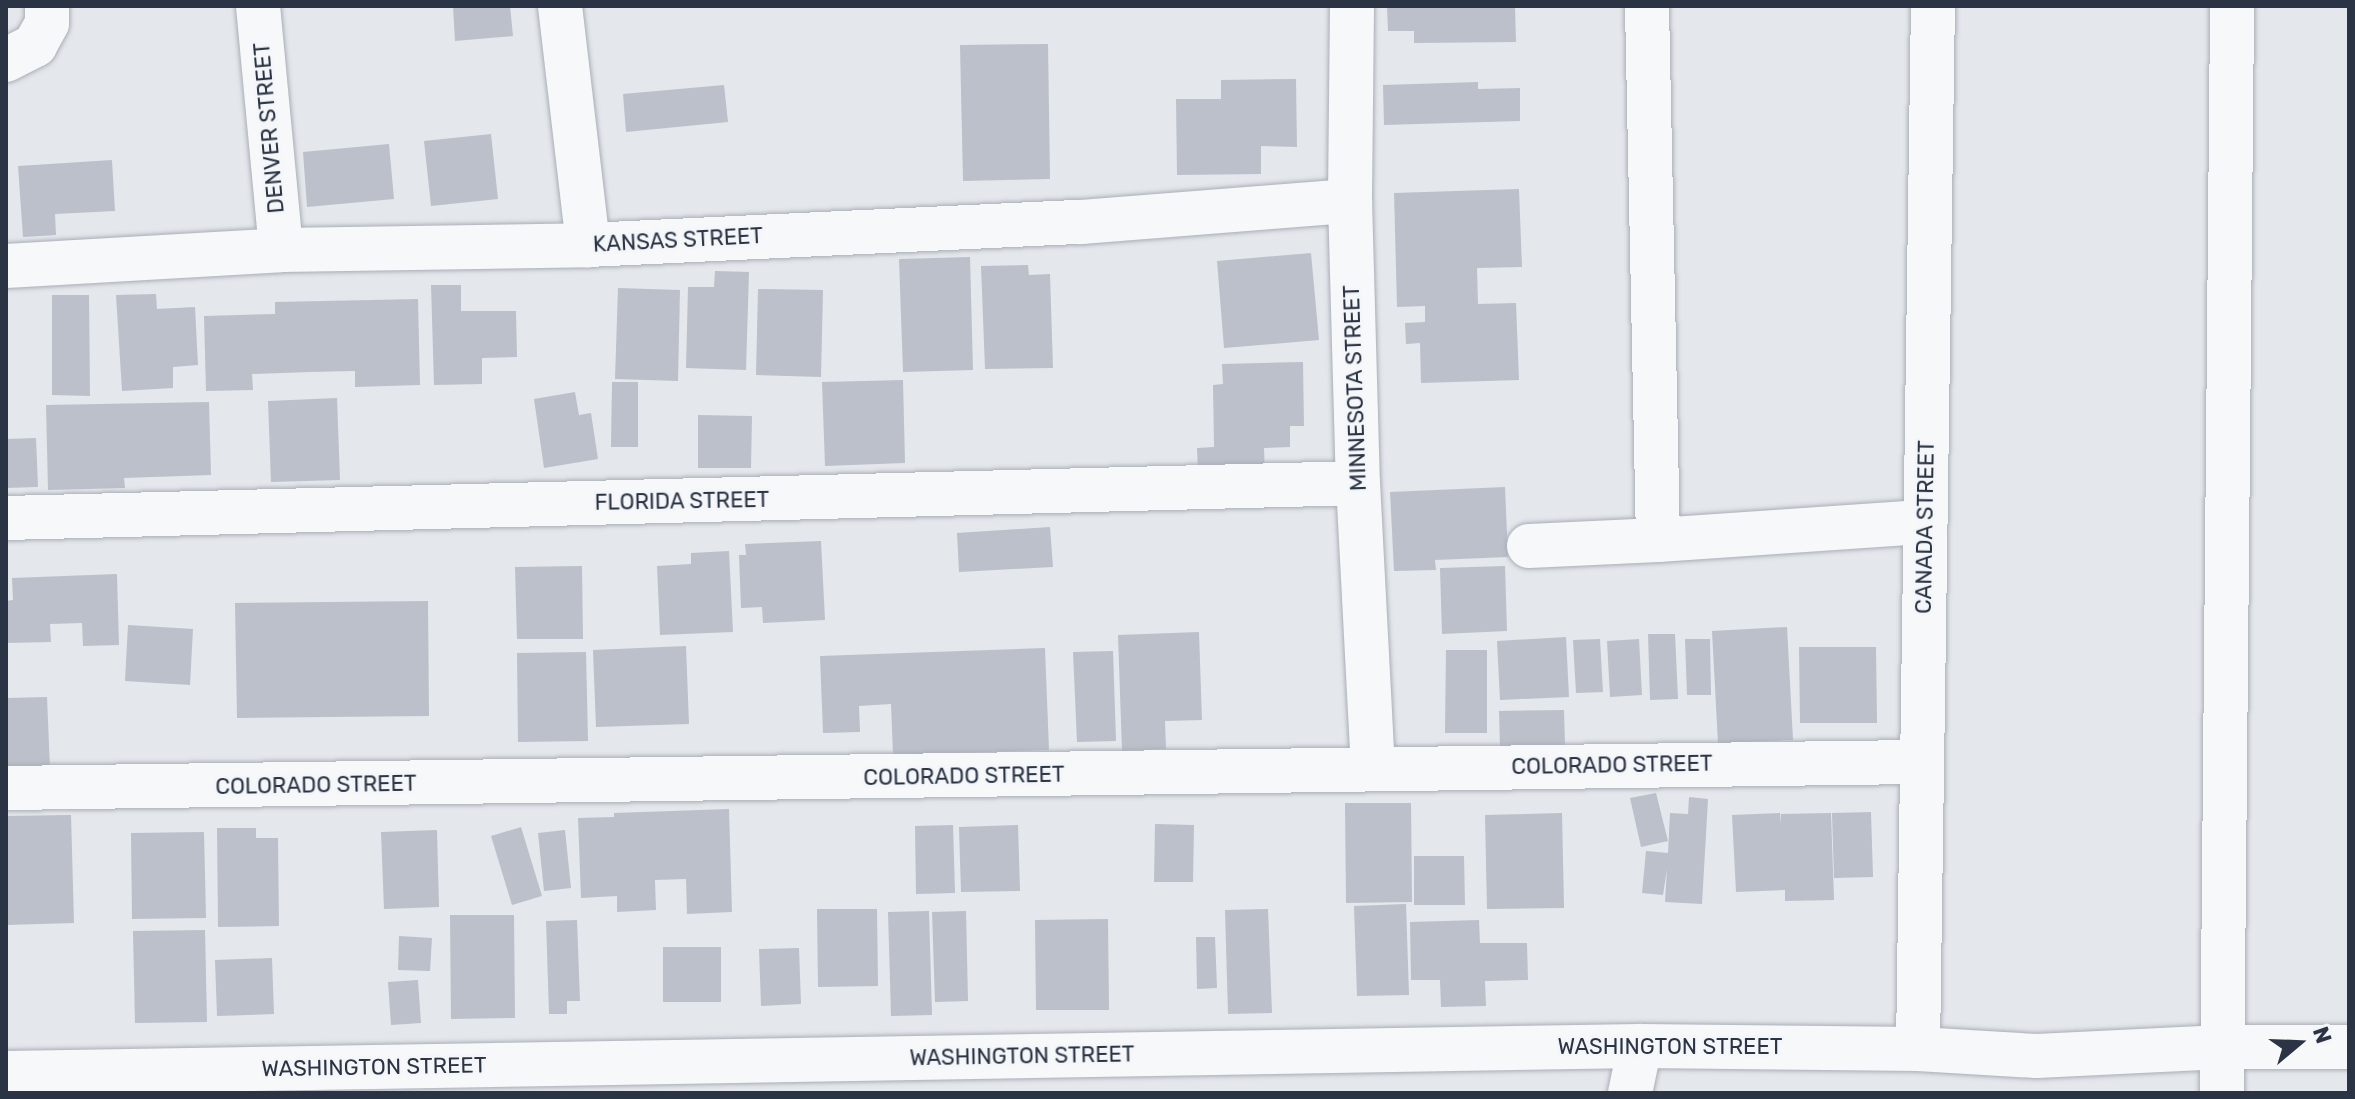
<!DOCTYPE html>
<html>
<head>
<meta charset="utf-8">
<style>
	body { margin:0 }
	#map { position:relative; width:2355px; height:1099px; overflow:hidden; background:#e4e7ec; font-family:Rubik,sans-serif }
	div>[style] { position:absolute }
	.building>* { inset:0; background:#bbc0ca }
	.roads { filter:drop-shadow(0 0 2px #a9aeb7) drop-shadow(0 0 2px #a9aeb7) }
	.minor>* { height:44px; margin:-22px; padding:0 22px; transform-origin:22px; border-radius:22px; background:#f7f8fa }
	span { translate:-50% -50%; white-space:nowrap; text-align:center; line-height:1.15; -webkit-text-stroke:6px #f4f6f9; paint-order:stroke }
	.street-label { font-size:22px; color:#2b3445 }
	.frame { position:absolute; inset:0; border:8px solid #2b3445; pointer-events:none }
	.north { position:absolute; left:2259px; top:1003px; width:80px; height:80px; -webkit-text-stroke:6px #f4f6f9; paint-order:stroke; rotate:71deg; font-size:22px; font-weight:700; line-height:32px; text-align:center; color:#2b3445 }
	.north::after { content:''; display:block; margin:auto; width:28px; height:36px; background:#2b3445; clip-path:polygon(50% 0,100% 100%,50% 72%,0 100%) }
</style>
</head>
<body>
<div id="map">
	<div class="building">
		<div style="clip-path:polygon(453px 6px,510px 6px,513px 36px,455px 41px)"></div>
		<div style="clip-path:polygon(1387px 6px,1515px 6px,1516px 42px,1414px 43px,1414px 31px,1388px 31px)"></div>
		<div style="clip-path:polygon(1048px 44px,1050px 179px,963px 181px,960px 45px)"></div>
		<div style="clip-path:polygon(1296px 79px,1297px 147px,1261px 146px,1261px 174px,1177px 175px,1176px 99px,1221px 99px,1221px 80px)"></div>
		<div style="clip-path:polygon(1478px 82px,1478px 89px,1520px 88px,1520px 121px,1384px 125px,1383px 85px)"></div>
		<div style="clip-path:polygon(724px 85px,728px 122px,626px 132px,623px 94px)"></div>
		<div style="clip-path:polygon(491px 134px,498px 199px,431px 206px,424px 141px)"></div>
		<div style="clip-path:polygon(389px 144px,394px 199px,307px 207px,303px 152px)"></div>
		<div style="clip-path:polygon(112px 160px,115px 211px,55px 214px,56px 235px,23px 237px,18px 166px)"></div>
		<div style="clip-path:polygon(1519px 189px,1522px 267px,1477px 268px,1478px 304px,1516px 303px,1519px 380px,1421px 383px,1420px 343px,1406px 344px,1405px 323px,1425px 322px,1425px 306px,1397px 307px,1394px 193px)"></div>
		<div style="clip-path:polygon(1311px 253px,1319px 340px,1224px 348px,1217px 261px)"></div>
		<div style="clip-path:polygon(970px 257px,973px 370px,903px 372px,899px 259px)"></div>
		<div style="clip-path:polygon(1028px 265px,1029px 275px,1050px 274px,1053px 368px,985px 369px,981px 266px)"></div>
		<div style="clip-path:polygon(715px 271px,749px 272px,746px 370px,686px 368px,688px 287px,714px 287px)"></div>
		<div style="clip-path:polygon(431px 285px,461px 285px,461px 311px,516px 311px,517px 357px,482px 358px,482px 384px,434px 385px)"></div>
		<div style="clip-path:polygon(618px 288px,680px 290px,678px 381px,615px 379px)"></div>
		<div style="clip-path:polygon(758px 289px,823px 290px,821px 377px,756px 375px)"></div>
		<div style="clip-path:polygon(156px 294px,157px 309px,195px 307px,198px 365px,173px 367px,173px 388px,122px 391px,116px 295px)"></div>
		<div style="clip-path:polygon(52px 295px,89px 295px,90px 396px,52px 395px)"></div>
		<div style="clip-path:polygon(418px 299px,420px 385px,355px 387px,355px 371px,310px 372px,252px 374px,253px 390px,206px 391px,204px 316px,275px 314px,275px 302px)"></div>
		<div style="clip-path:polygon(1303px 362px,1304px 426px,1290px 426px,1290px 447px,1264px 448px,1265px 473px,1198px 474px,1197px 448px,1214px 447px,1213px 385px,1223px 384px,1222px 364px)"></div>
		<div style="clip-path:polygon(903px 380px,905px 463px,825px 466px,822px 382px)"></div>
		<div style="clip-path:polygon(612px 382px,638px 382px,638px 447px,611px 447px)"></div>
		<div style="clip-path:polygon(575px 392px,579px 415px,591px 413px,598px 459px,544px 468px,534px 399px)"></div>
		<div style="clip-path:polygon(337px 398px,340px 480px,271px 482px,268px 401px)"></div>
		<div style="clip-path:polygon(209px 402px,211px 475px,124px 478px,125px 488px,48px 490px,46px 405px)"></div>
		<div style="clip-path:polygon(698px 415px,752px 416px,751px 468px,698px 468px)"></div>
		<div style="clip-path:polygon(36px 438px,38px 487px,6px 488px,6px 439px)"></div>
		<div style="clip-path:polygon(1505px 487px,1508px 557px,1435px 560px,1436px 570px,1394px 571px,1390px 492px)"></div>
		<div style="clip-path:polygon(1050px 527px,1053px 567px,959px 572px,957px 533px)"></div>
		<div style="clip-path:polygon(821px 541px,825px 620px,763px 623px,762px 607px,741px 608px,739px 555px,746px 555px,745px 544px)"></div>
		<div style="clip-path:polygon(729px 551px,733px 632px,660px 635px,657px 566px,691px 564px,691px 553px)"></div>
		<div style="clip-path:polygon(582px 566px,583px 639px,517px 639px,515px 567px)"></div>
		<div style="clip-path:polygon(1505px 566px,1507px 631px,1442px 634px,1440px 568px)"></div>
		<div style="clip-path:polygon(117px 574px,119px 645px,83px 646px,82px 623px,50px 624px,51px 642px,6px 643px,6px 601px,13px 600px,12px 578px)"></div>
		<div style="clip-path:polygon(428px 601px,429px 716px,237px 718px,235px 603px)"></div>
		<div style="clip-path:polygon(128px 625px,193px 629px,190px 685px,125px 681px)"></div>
		<div style="clip-path:polygon(1787px 627px,1793px 740px,1718px 743px,1712px 631px)"></div>
		<div style="clip-path:polygon(1199px 632px,1202px 720px,1165px 721px,1166px 749px,1122px 751px,1118px 635px)"></div>
		<div style="clip-path:polygon(1648px 634px,1675px 634px,1678px 699px,1650px 700px)"></div>
		<div style="clip-path:polygon(1566px 637px,1569px 697px,1500px 700px,1497px 641px)"></div>
		<div style="clip-path:polygon(1600px 639px,1603px 692px,1576px 693px,1573px 640px)"></div>
		<div style="clip-path:polygon(1639px 639px,1642px 695px,1610px 697px,1607px 641px)"></div>
		<div style="clip-path:polygon(1685px 639px,1710px 639px,1711px 695px,1687px 695px)"></div>
		<div style="clip-path:polygon(686px 646px,689px 724px,596px 727px,593px 650px)"></div>
		<div style="clip-path:polygon(1799px 647px,1876px 647px,1877px 723px,1800px 723px)"></div>
		<div style="clip-path:polygon(1045px 648px,1049px 750px,893px 755px,891px 704px,859px 706px,860px 732px,823px 733px,820px 656px)"></div>
		<div style="clip-path:polygon(1446px 650px,1487px 650px,1487px 733px,1445px 733px)"></div>
		<div style="clip-path:polygon(1113px 651px,1116px 741px,1077px 742px,1073px 652px)"></div>
		<div style="clip-path:polygon(586px 652px,588px 741px,518px 742px,517px 653px)"></div>
		<div style="clip-path:polygon(47px 697px,50px 769px,6px 770px,6px 698px)"></div>
		<div style="clip-path:polygon(1564px 710px,1565px 746px,1500px 747px,1499px 711px)"></div>
		<div style="clip-path:polygon(1656px 793px,1668px 841px,1641px 847px,1630px 798px)"></div>
		<div style="clip-path:polygon(1689px 797px,1708px 799px,1702px 904px,1665px 902px,1667px 869px,1663px 895px,1642px 893px,1646px 851px,1668px 853px,1670px 813px,1688px 814px)"></div>
		<div style="clip-path:polygon(1345px 803px,1411px 803px,1412px 902px,1346px 903px)"></div>
		<div style="clip-path:polygon(729px 809px,732px 912px,687px 914px,686px 879px,655px 880px,656px 910px,617px 912px,617px 896px,581px 898px,578px 818px,614px 817px,614px 813px)"></div>
		<div style="clip-path:polygon(1871px 812px,1873px 877px,1834px 878px,1832px 813px)"></div>
		<div style="clip-path:polygon(1562px 813px,1564px 908px,1487px 909px,1485px 815px)"></div>
		<div style="clip-path:polygon(1780px 813px,1781px 824px,1781px 814px,1831px 813px,1834px 900px,1785px 901px,1785px 890px,1736px 892px,1732px 815px)"></div>
		<div style="clip-path:polygon(71px 815px,74px 923px,6px 925px,6px 816px)"></div>
		<div style="clip-path:polygon(1155px 824px,1194px 825px,1193px 882px,1154px 882px)"></div>
		<div style="clip-path:polygon(953px 825px,955px 893px,916px 894px,915px 826px)"></div>
		<div style="clip-path:polygon(1018px 825px,1020px 891px,961px 892px,959px 827px)"></div>
		<div style="clip-path:polygon(521px 827px,542px 896px,512px 905px,491px 836px)"></div>
		<div style="clip-path:polygon(217px 828px,256px 828px,256px 838px,278px 838px,279px 926px,218px 927px)"></div>
		<div style="clip-path:polygon(437px 830px,439px 907px,384px 909px,381px 832px)"></div>
		<div style="clip-path:polygon(565px 830px,571px 888px,544px 891px,538px 833px)"></div>
		<div style="clip-path:polygon(204px 832px,206px 918px,132px 919px,131px 833px)"></div>
		<div style="clip-path:polygon(1414px 856px,1464px 856px,1465px 905px,1414px 905px)"></div>
		<div style="clip-path:polygon(1406px 904px,1409px 995px,1357px 996px,1354px 906px)"></div>
		<div style="clip-path:polygon(817px 909px,877px 909px,878px 986px,818px 987px)"></div>
		<div style="clip-path:polygon(1268px 909px,1272px 1013px,1228px 1014px,1225px 910px)"></div>
		<div style="clip-path:polygon(929px 911px,932px 1015px,891px 1016px,888px 912px)"></div>
		<div style="clip-path:polygon(966px 911px,968px 1001px,935px 1002px,932px 912px)"></div>
		<div style="clip-path:polygon(450px 915px,514px 915px,515px 1018px,451px 1019px)"></div>
		<div style="clip-path:polygon(1108px 919px,1109px 1010px,1036px 1010px,1035px 920px)"></div>
		<div style="clip-path:polygon(577px 920px,580px 1001px,567px 1001px,567px 1014px,549px 1014px,546px 921px)"></div>
		<div style="clip-path:polygon(1479px 920px,1480px 943px,1527px 943px,1528px 980px,1485px 981px,1486px 1006px,1441px 1007px,1440px 980px,1411px 980px,1410px 922px)"></div>
		<div style="clip-path:polygon(205px 930px,207px 1022px,135px 1023px,133px 931px)"></div>
		<div style="clip-path:polygon(399px 936px,432px 938px,430px 971px,398px 970px)"></div>
		<div style="clip-path:polygon(1196px 937px,1215px 937px,1217px 988px,1197px 989px)"></div>
		<div style="clip-path:polygon(663px 947px,721px 947px,721px 1002px,663px 1002px)"></div>
		<div style="clip-path:polygon(799px 948px,801px 1004px,761px 1006px,759px 949px)"></div>
		<div style="clip-path:polygon(272px 958px,274px 1014px,217px 1016px,215px 960px)"></div>
		<div style="clip-path:polygon(418px 980px,421px 1023px,391px 1025px,388px 982px)"></div>
	</div>
	<div class="roads">
		<div class="minor">
			<div style="left:258px;top:6px;width:245px;rotate:84.6deg"></div>
			<div style="left:560px;top:6px;width:241px;rotate:83.3deg"></div>
			<div style="left:1352px;top:6px;width:195px;rotate:90.6deg"></div>
			<div style="left:1350px;top:201px;width:282px;rotate:88.4deg"></div>
			<div style="left:1358px;top:483px;width:286px;rotate:87deg"></div>
			<div style="left:1647px;top:6px;width:534px;rotate:88.82deg"></div>
			<div style="left:1658px;top:540px;width:268px;rotate:-3.9deg"></div>
			<div style="left:6px;top:60px;width:33px;rotate:-27deg"></div>
			<div style="left:35px;top:45px;width:25px;rotate:-61deg"></div>
			<div style="left:47px;top:23px;width:17px;rotate:-90deg"></div>
			<div style="left:6px;top:266px;width:275px;rotate:-3.3deg"></div>
			<div style="left:281px;top:250px;width:307px;rotate:-0.9deg"></div>
			<div style="left:588px;top:245px;width:494px;rotate:-2.7deg"></div>
			<div style="left:1081px;top:222px;width:270px;rotate:-4.5deg"></div>
			<div style="left:6px;top:518px;width:1352px;rotate:-1.48deg"></div>
			<div style="left:1529px;top:546px;width:129px;rotate:-2.7deg"></div>
			<div style="left:6px;top:788px;width:1916px;rotate:-0.78deg"></div>
			<div style="left:1918px;top:1049px;width:1043px;rotate:-89.18deg"></div>
			<div style="left:6px;top:1073px;width:1634px;rotate:-0.95deg"></div>
			<div style="left:1640px;top:1046px;width:278px;rotate:0.6deg"></div>
			<div style="left:1918px;top:1049px;width:119px;rotate:3.4deg"></div>
			<div style="left:2037px;top:1056px;width:186px;rotate:-2.8deg"></div>
			<div style="left:2223px;top:1047px;width:126px"></div>
			<div style="left:1630px;top:1093px;width:48px;rotate:-78deg"></div>
			<div style="left:2222px;top:1093px;width:1087px;rotate:-89.47deg"></div>
		</div>
	</div>
	<div class="street-label">
		<span style="left:269px;top:128px;rotate:-95deg">DENVER STREET</span>
		<span style="left:678px;top:240px;rotate:-3deg">KANSAS STREET</span>
		<span style="left:1355px;top:388px;rotate:-92deg">MINNESOTA STREET</span>
		<span style="left:682px;top:501px;rotate:-1deg">FLORIDA STREET</span>
		<span style="left:1925px;top:527px;rotate:-89deg">CANADA STREET</span>
		<span style="left:1612px;top:765px;rotate:-1deg">COLORADO STREET</span>
		<span style="left:964px;top:776px;rotate:-1deg">COLORADO STREET</span>
		<span style="left:316px;top:785px;rotate:-1deg">COLORADO STREET</span>
		<span style="left:1670px;top:1047px">WASHINGTON STREET</span>
		<span style="left:1022px;top:1056px;rotate:-1deg">WASHINGTON STREET</span>
		<span style="left:374px;top:1067px;rotate:-1deg">WASHINGTON STREET</span>
	</div>
	<div class="frame"></div>
	<div class="north">N</div>
</div>
</body>
</html>
